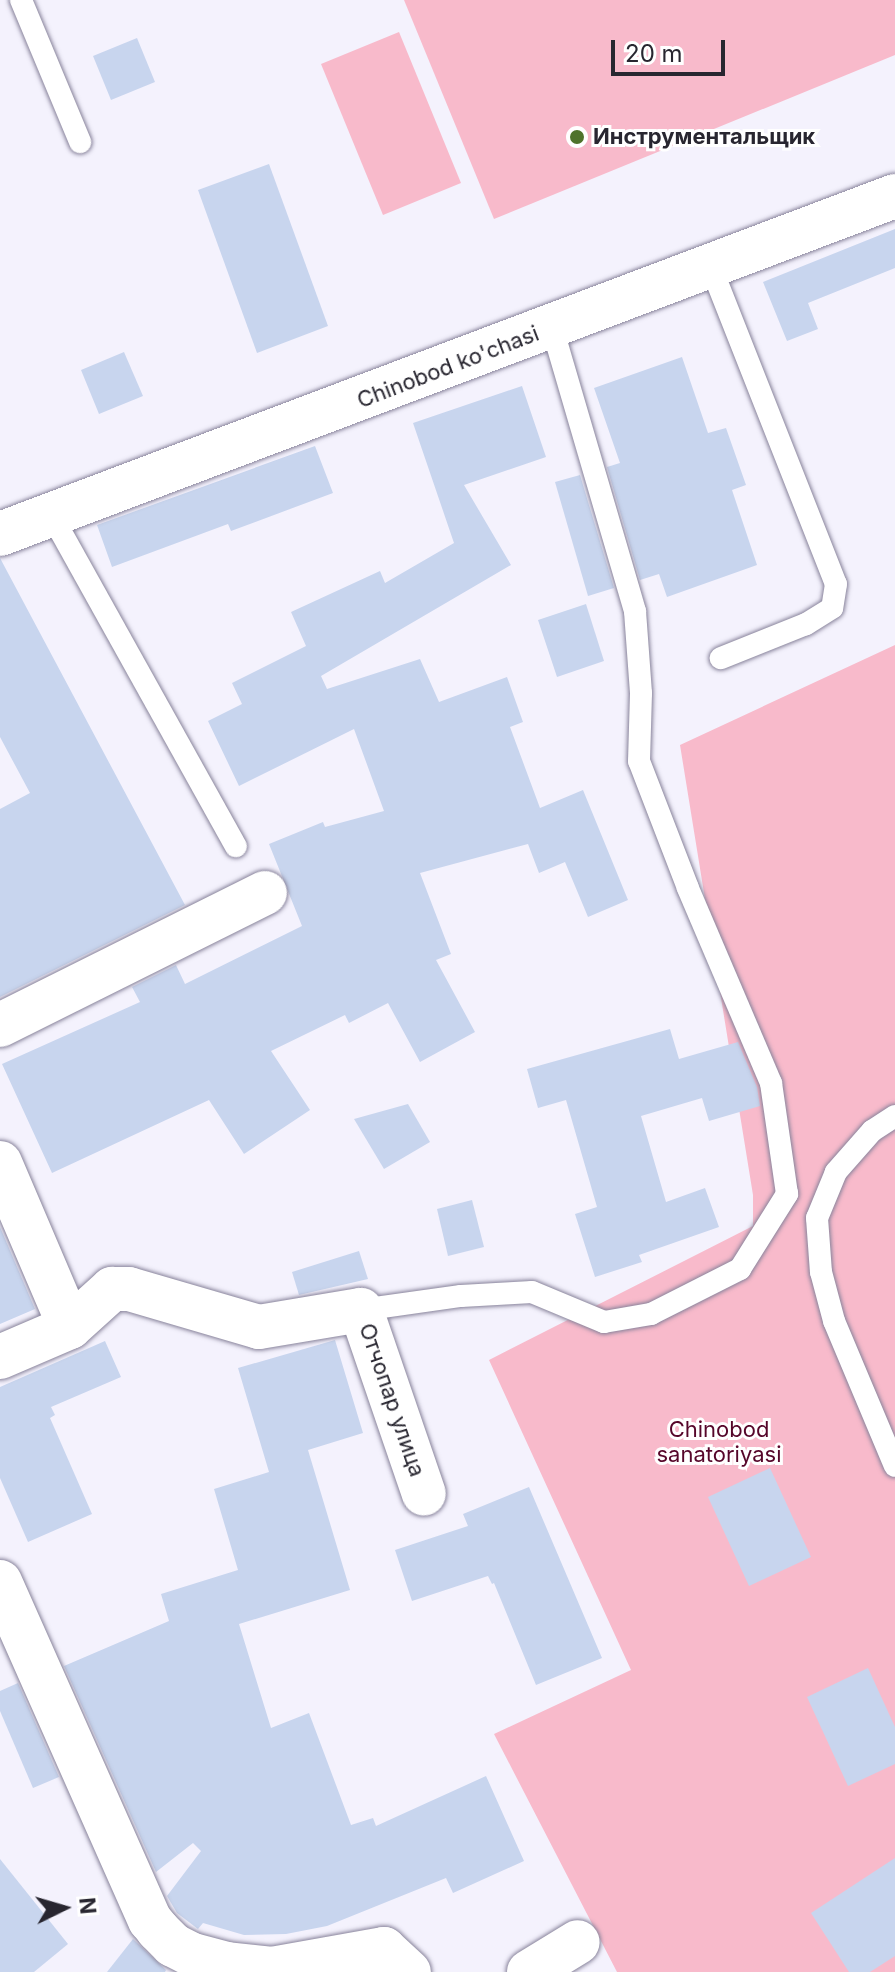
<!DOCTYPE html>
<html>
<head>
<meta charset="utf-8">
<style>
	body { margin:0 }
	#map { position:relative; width:895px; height:1972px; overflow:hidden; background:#f4f2fd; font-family:Inter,sans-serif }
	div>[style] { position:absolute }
	.green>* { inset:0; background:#f8bacb }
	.building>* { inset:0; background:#c8d5ee }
	.roads { filter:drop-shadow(0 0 2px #88839b) drop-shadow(0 0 2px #88839b) }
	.service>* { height:22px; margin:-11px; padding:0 11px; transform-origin:11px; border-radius:11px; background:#fff }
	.minor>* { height:44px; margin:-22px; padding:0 22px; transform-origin:22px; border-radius:22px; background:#fff }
	.dots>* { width:22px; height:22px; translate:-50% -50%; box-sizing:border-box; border:4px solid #fff; border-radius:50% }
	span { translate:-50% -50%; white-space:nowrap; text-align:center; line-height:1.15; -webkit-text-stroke:6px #fff; paint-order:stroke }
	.poi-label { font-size:22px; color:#282630; font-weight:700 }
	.left { translate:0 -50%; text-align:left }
	.street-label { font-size:22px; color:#282630 }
	.park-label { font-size:22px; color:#56062a }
	.north { position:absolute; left:24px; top:1868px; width:80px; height:80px; -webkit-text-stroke:6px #fff; paint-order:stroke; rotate:85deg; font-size:22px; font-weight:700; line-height:32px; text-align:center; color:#282630 }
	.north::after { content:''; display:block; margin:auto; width:28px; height:36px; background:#282630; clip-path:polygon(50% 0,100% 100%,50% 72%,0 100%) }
	.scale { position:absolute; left:611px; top:40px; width:114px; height:36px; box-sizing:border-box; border:4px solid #282630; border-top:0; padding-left:10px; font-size:24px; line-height:28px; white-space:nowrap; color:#282630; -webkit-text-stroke:6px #fff; paint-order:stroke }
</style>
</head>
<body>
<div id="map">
	<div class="green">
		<div style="clip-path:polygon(404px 0,895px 0,895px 55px,494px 219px)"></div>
		<div style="clip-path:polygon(399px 32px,461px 183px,383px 215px,321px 64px)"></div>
		<div style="clip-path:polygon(895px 645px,895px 1972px,617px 1972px,494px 1734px,631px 1670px,489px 1360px,753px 1226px,753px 1195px,680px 745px)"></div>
	</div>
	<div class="building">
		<div style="clip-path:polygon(137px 38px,155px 82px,111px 100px,93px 56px)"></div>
		<div style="clip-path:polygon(269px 164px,328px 326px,257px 353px,198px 190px)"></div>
		<div style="clip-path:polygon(895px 229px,895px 268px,808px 303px,818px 329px,787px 341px,763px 282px)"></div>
		<div style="clip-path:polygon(124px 352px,143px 396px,99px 414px,81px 370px)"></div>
		<div style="clip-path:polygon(682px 357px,708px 433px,726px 428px,746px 485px,732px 490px,757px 565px,667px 597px,659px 574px,640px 580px,607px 467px,620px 463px,594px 388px)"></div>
		<div style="clip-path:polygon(522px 386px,546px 457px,464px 485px,511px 565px,321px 676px,327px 689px,420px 659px,439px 702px,507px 677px,523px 722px,510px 727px,540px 808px,583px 790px,628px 900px,588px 917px,565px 862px,539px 873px,528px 844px,420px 873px,451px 954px,436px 960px,475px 1032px,420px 1062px,388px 1003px,349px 1023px,345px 1015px,271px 1051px,310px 1110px,244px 1154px,209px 1100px,52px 1173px,2px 1064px,140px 1002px,132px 987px,176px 965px,185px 984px,302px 926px,269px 844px,323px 822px,325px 827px,384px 811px,354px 729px,239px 786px,208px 721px,242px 704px,232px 683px,306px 646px,291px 612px,380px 571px,385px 583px,454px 543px,413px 423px)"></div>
		<div style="clip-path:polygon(315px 446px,333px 493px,231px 531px,228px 524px,112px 567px,97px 525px)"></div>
		<div style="clip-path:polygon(580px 475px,614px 588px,588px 596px,555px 482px)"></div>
		<div style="clip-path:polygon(0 558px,185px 905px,0 997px,0 809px,30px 793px,0 737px)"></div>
		<div style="clip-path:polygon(586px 604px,604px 661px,557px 677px,538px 620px)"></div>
		<div style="clip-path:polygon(670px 1029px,679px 1059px,738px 1042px,757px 1087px,760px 1106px,709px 1121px,702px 1098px,641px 1116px,666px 1202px,705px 1188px,719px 1227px,639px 1255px,642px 1262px,595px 1277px,575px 1214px,597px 1207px,566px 1100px,538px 1108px,527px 1069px)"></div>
		<div style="clip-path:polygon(408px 1104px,430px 1142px,384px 1169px,354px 1119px)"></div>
		<div style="clip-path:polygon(472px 1200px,484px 1247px,448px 1256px,437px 1209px)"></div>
		<div style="clip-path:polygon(0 1227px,35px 1309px,0 1324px)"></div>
		<div style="clip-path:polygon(359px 1251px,368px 1279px,299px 1295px,292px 1272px)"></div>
		<div style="clip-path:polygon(335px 1340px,363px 1433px,308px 1450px,350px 1590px,239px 1624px,271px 1728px,309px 1713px,351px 1825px,373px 1818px,376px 1826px,486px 1776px,524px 1861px,453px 1893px,446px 1878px,327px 1926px,286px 1934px,244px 1935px,203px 1923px,198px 1929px,177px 1913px,167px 1896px,201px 1851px,193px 1843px,156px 1872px,64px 1666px,169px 1621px,161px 1594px,238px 1570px,214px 1489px,269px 1472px,238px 1368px)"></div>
		<div style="clip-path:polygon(105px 1341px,121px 1377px,51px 1407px,55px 1415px,50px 1418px,92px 1514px,28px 1542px,0 1478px,0 1387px)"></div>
		<div style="clip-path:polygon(770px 1468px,811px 1557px,749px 1586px,708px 1497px)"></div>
		<div style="clip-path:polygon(529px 1487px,602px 1658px,536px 1685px,494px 1583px,492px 1584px,488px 1576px,412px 1601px,395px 1550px,468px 1526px,463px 1514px)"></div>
		<div style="clip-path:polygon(868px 1668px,895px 1727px,895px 1764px,848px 1786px,807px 1697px)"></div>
		<div style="clip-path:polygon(18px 1683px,59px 1777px,33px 1788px,0 1711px,0 1691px)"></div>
		<div style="clip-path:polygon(895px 1858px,895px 1956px,870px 1972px,849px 1972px,811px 1913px)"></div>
		<div style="clip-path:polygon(0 1859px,68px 1944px,34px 1972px,0 1972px)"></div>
		<div style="clip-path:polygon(133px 1939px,166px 1970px,165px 1972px,107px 1972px)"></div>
	</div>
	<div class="roads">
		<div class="service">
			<div style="left:21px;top:0;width:154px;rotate:67.4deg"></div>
			<div style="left:711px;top:267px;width:341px;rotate:68.5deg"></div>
			<div style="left:836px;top:584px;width:24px;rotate:99deg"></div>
			<div style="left:832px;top:608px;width:31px;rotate:148deg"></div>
			<div style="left:806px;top:624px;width:92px;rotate:158.2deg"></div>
			<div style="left:52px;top:516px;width:378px;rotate:60.9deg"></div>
			<div style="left:895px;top:1116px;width:27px;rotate:147deg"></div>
			<div style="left:872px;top:1131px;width:55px;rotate:131.3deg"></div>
			<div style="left:836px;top:1172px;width:50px;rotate:112.4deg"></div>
			<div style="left:817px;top:1218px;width:54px;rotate:85.8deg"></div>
			<div style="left:821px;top:1272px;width:51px;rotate:75.1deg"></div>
			<div style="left:834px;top:1321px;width:157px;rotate:67.2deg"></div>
			<div style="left:361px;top:1310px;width:101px;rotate:-8deg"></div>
			<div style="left:461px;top:1296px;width:71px;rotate:-3.2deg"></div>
			<div style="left:532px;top:1292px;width:78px;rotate:22.6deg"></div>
			<div style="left:604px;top:1322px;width:48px;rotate:-9.7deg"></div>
			<div style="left:651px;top:1314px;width:100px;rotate:-26.8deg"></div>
			<div style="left:740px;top:1269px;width:89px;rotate:-57.9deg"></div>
			<div style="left:787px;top:1194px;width:112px;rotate:-98.2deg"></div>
			<div style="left:771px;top:1083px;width:212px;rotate:-113.1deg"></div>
			<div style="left:688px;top:888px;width:136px;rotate:-111.1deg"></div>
			<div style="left:639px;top:761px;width:68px;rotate:-88.3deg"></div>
			<div style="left:641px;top:693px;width:82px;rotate:-94.2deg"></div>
			<div style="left:635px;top:611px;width:295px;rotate:-106.3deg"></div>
		</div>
		<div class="minor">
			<div style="left:0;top:534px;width:957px;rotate:-20.69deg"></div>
			<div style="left:0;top:1025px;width:296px;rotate:-26.5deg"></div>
			<div style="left:0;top:1163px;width:178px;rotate:66.9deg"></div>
			<div style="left:0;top:1357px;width:76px;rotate:-23.2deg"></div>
			<div style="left:70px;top:1327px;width:57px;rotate:-42.1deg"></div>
			<div style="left:112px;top:1289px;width:17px"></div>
			<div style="left:129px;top:1289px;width:135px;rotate:16.3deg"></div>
			<div style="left:259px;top:1327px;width:103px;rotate:-9.5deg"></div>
			<div style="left:361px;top:1310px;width:194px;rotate:71.1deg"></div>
			<div style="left:0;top:1582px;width:370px;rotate:66.1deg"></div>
			<div style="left:150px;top:1920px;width:13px;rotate:51deg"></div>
			<div style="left:158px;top:1930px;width:21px;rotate:45deg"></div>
			<div style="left:173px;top:1945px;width:22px;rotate:27deg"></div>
			<div style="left:193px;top:1955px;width:35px;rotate:15deg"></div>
			<div style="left:227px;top:1964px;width:45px;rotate:6.3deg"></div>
			<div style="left:272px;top:1969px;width:114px;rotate:-10.1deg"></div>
			<div style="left:384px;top:1949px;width:34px;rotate:43deg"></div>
			<div style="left:529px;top:1972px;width:57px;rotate:-31.5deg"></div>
		</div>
	</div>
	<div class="dots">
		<div style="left:577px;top:137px;background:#4f732c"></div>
	</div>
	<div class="poi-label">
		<span class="left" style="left:593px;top:137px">Инструментальщик</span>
	</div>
	<div class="street-label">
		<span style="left:448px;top:367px;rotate:-21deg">Chinobod ko'chasi</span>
		<span style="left:392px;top:1400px;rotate:71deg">Отчопар улица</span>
	</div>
	<div class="park-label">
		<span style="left:719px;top:1442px">Chinobod<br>sanatoriyasi</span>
	</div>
	<div class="north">N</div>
	<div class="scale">20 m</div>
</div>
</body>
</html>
